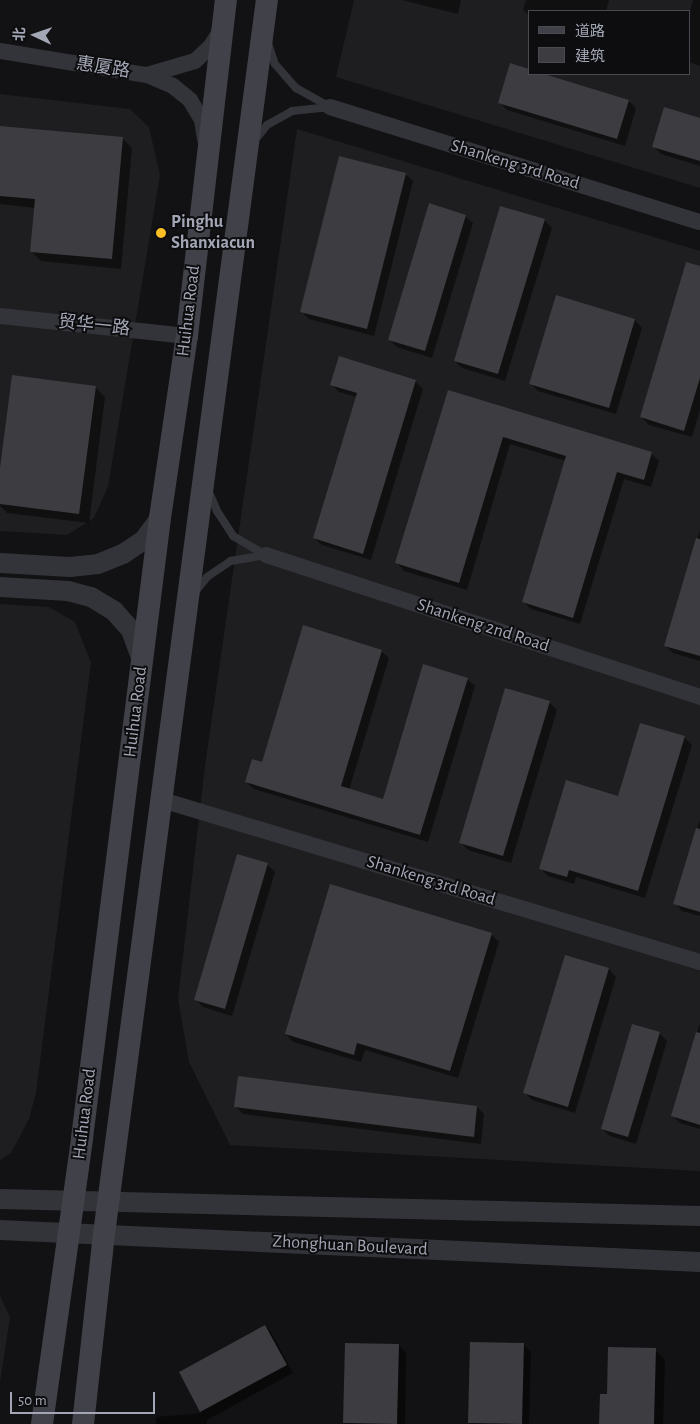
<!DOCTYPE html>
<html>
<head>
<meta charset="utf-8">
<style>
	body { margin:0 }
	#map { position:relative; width:700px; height:1424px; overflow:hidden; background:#121214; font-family:"Alegreya Sans","Noto Sans SC",sans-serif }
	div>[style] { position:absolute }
	.built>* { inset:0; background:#1e1e21 }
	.shadow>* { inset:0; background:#0007 }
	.building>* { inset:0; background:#3c3c41 }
	.service>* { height:8px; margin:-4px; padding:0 4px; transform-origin:4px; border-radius:4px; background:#333439 }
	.minor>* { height:16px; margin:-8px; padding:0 8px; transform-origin:8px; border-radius:8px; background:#333439 }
	.tertiary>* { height:20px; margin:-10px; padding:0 10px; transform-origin:10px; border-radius:10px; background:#333439 }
	.secondary>* { height:22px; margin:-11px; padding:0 11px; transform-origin:11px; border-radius:11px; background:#414249 }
	.dots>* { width:14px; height:14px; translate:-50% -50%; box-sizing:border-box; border:2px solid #0d0d0f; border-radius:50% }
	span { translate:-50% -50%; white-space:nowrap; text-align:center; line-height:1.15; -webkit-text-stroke:4px #0d0d0f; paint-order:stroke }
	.street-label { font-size:18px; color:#a3a7b5 }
	.poi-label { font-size:18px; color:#a3a7b5; font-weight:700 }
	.left { translate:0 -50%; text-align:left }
	.legend { position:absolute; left:528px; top:10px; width:162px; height:65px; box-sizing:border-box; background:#0d0d0f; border:1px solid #494b51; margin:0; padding:6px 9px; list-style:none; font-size:15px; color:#a3a7b5 }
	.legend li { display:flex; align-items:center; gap:10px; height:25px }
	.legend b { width:25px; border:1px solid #494b51 }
	.north { position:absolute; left:10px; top:10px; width:50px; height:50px; -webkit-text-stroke:4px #0d0d0f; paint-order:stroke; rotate:273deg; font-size:14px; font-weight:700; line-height:20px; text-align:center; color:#a3a7b5 }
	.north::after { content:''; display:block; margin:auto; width:18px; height:22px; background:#a3a7b5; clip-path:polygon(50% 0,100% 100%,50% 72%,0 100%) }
	.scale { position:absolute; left:10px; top:1392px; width:145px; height:22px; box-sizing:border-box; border:2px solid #a3a7b5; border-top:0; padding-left:6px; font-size:15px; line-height:18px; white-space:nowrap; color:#a3a7b5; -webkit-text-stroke:4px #0d0d0f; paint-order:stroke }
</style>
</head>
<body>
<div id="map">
	<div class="built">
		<div style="clip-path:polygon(evenodd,354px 0,700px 0,700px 188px,336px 77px,354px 0,529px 11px,689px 11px,689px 74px,529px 74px,529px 11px)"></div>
		<div style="clip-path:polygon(0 94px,130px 109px,149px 127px,160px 175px,108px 487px,94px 518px,67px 535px,0 531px)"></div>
		<div style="clip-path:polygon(297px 129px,700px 251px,700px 1171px,230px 1145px,189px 1062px,178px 999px,205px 766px)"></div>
		<div style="clip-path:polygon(0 604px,49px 607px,75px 622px,91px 663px,36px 1093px,29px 1119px,11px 1153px,0 1160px)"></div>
		<div style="clip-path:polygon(0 1296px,10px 1317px,0 1382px)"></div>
	</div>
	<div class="shadow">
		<div style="clip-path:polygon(402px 0,461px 0,458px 14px)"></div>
		<div style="clip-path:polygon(526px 0,609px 0,606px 11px,529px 11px,529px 15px,523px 10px)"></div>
		<div style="clip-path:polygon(693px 0,700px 0,700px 66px,689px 62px,689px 14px)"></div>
		<div style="clip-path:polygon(529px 74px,540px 74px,629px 101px,636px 108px,625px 146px,507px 110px,500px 103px)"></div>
		<div style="clip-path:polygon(700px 119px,700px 166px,661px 154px,653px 146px)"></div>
		<div style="clip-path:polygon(0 127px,122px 138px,132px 148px,121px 269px,41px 261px,31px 251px,35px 208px,0 204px)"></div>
		<div style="clip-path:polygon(405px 174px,413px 181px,374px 336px,309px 319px,302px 312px)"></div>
		<div style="clip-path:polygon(465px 216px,473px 223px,432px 358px,397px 347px,390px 340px)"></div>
		<div style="clip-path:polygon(544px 220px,552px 228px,505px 381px,462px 368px,455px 361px)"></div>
		<div style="clip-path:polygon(700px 267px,700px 410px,692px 437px,649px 425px,641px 417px)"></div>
		<div style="clip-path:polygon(557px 297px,635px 320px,642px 328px,616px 414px,538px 391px,531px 384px)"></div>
		<div style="clip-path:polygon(415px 381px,423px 389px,371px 560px,322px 545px,314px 538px,357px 397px,339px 392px,332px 384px)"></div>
		<div style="clip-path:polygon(95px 387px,105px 397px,89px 523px,7px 513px,0 506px,0 478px)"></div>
		<div style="clip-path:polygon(448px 391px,651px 453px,659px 461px,651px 487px,624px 479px,580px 624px,531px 609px,524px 602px,566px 461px,510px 444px,467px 590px,404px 571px,397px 563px)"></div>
		<div style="clip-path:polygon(700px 530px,700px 661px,673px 653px,665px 645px)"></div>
		<div style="clip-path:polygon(381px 651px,389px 658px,349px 790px,384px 801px,467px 679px,475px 686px,428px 842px,254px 789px,246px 782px)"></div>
		<div style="clip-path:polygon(549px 702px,557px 710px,511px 863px,468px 850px,460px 842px)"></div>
		<div style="clip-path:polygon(684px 737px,692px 745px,645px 898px,576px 877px,574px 884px,548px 876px,540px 868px)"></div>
		<div style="clip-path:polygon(700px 820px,700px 916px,682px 911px,675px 903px)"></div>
		<div style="clip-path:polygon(238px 856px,268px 865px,275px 872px,232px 1016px,203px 1007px,195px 999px)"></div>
		<div style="clip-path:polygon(491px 934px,499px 942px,458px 1078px,365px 1050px,361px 1062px,293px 1042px,286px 1034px)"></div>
		<div style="clip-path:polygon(566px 956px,609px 969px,616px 977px,575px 1113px,532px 1100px,525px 1093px)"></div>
		<div style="clip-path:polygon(700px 1023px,700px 1129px,680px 1123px,672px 1115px)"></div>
		<div style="clip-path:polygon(659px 1033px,667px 1041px,636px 1144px,610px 1136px,602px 1129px)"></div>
		<div style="clip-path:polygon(236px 1107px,477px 1107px,484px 1114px,481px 1144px,243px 1114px)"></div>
		<div style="clip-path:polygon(265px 1326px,272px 1334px,293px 1373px,207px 1420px,207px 1424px,156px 1424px,156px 1417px,202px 1413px,180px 1372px)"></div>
		<div style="clip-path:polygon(399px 1345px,406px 1353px,405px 1424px,345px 1424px)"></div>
		<div style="clip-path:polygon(524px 1345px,531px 1352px,529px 1424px,471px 1424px,469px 1422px)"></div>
		<div style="clip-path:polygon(655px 1350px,665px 1360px,663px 1424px,601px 1424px,608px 1395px)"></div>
	</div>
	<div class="building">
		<div style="clip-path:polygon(510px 63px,529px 69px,529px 74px,544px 74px,629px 100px,617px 139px,498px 103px)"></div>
		<div style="clip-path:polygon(664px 107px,700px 118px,700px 161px,652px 147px)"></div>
		<div style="clip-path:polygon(0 126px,123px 137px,112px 259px,30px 252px,35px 199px,0 196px)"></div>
		<div style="clip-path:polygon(339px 156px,406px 173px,367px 329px,300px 312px)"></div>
		<div style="clip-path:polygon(429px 203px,466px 215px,425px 351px,388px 340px)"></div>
		<div style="clip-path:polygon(500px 206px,545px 219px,498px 374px,454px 361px)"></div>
		<div style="clip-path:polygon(686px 262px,700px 266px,700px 378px,684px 431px,640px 417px)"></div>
		<div style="clip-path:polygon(556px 295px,635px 319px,609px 408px,529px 384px)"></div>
		<div style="clip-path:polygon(339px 356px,416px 380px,363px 554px,313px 538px,357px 393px,330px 385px)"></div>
		<div style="clip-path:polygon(12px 375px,96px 386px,79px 514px,0 504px,0 468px)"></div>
		<div style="clip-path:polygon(448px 390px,652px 452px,644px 480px,617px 472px,573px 618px,522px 602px,566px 456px,503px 437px,459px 583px,395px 563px)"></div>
		<div style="clip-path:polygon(696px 538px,700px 539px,700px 656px,664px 646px)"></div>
		<div style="clip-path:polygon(303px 625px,382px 650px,341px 786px,383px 799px,423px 664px,468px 678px,420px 835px,245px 782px,252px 759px,262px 762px)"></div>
		<div style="clip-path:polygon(505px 688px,550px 701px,503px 856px,459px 843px)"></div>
		<div style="clip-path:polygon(640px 723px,685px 736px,638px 891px,569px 870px,567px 877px,539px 869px,566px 780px,618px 796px)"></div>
		<div style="clip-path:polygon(696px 828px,700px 829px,700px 912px,673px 904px)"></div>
		<div style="clip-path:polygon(237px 854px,268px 863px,225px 1009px,194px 1000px)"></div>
		<div style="clip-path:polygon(330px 884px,492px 933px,450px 1071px,357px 1043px,354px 1055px,285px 1034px)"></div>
		<div style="clip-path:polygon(565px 955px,609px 968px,568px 1107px,523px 1093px)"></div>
		<div style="clip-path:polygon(632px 1024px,660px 1032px,628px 1137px,601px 1129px)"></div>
		<div style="clip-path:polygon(696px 1032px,700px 1033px,700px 1125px,671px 1116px)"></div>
		<div style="clip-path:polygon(238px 1076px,477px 1106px,474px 1137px,234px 1107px)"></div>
		<div style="clip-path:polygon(265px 1325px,287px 1365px,200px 1412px,179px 1372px)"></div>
		<div style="clip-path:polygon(470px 1342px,524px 1343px,522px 1424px,468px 1423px)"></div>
		<div style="clip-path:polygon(345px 1343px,399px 1344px,397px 1424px,343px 1423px)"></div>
		<div style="clip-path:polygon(608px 1347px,656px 1348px,654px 1424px,599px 1424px,600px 1394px,607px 1394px)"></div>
	</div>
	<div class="service">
		<div style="left:268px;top:43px;width:22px;rotate:72deg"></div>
		<div style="left:275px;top:64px;width:32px;rotate:49deg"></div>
		<div style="left:296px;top:88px;width:39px;rotate:29deg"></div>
		<div style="left:255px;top:140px;width:19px;rotate:-51deg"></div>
		<div style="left:267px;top:125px;width:29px;rotate:-29deg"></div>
		<div style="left:292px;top:111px;width:38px;rotate:-6deg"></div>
		<div style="left:209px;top:492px;width:21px;rotate:67deg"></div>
		<div style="left:217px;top:511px;width:30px;rotate:57deg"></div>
		<div style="left:233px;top:536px;width:38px;rotate:30deg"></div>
		<div style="left:195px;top:592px;width:19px;rotate:-51deg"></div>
		<div style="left:207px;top:577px;width:29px;rotate:-34deg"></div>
		<div style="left:231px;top:561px;width:36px;rotate:-10deg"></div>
	</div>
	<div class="minor">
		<div style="left:0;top:51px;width:149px;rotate:9.3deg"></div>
		<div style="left:147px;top:75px;width:28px;rotate:23deg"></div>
		<div style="left:173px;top:86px;width:22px;rotate:39deg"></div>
		<div style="left:190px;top:100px;width:23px;rotate:59deg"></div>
		<div style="left:202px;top:120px;width:20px;rotate:81deg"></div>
		<div style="left:147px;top:75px;width:50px;rotate:-16.3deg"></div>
		<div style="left:195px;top:61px;width:22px;rotate:-43deg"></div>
		<div style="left:211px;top:46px;width:19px;rotate:-58deg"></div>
		<div style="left:330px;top:107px;width:387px;rotate:17.3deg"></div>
		<div style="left:0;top:316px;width:188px;rotate:6.1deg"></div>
		<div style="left:266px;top:555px;width:457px;rotate:18.1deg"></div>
		<div style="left:162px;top:800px;width:562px;rotate:16.76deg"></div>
	</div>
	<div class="tertiary">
		<div style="left:0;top:563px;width:70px;rotate:3.3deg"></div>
		<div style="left:70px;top:567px;width:28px;rotate:-6deg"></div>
		<div style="left:98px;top:564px;width:27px;rotate:-22deg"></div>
		<div style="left:123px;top:554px;width:25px;rotate:-34deg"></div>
		<div style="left:144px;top:540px;width:27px;rotate:-54deg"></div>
		<div style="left:0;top:587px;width:68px;rotate:3.4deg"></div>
		<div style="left:68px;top:591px;width:24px;rotate:15deg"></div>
		<div style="left:91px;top:597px;width:27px;rotate:31deg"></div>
		<div style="left:114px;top:611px;width:25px;rotate:48deg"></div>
		<div style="left:131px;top:630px;width:32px;rotate:70deg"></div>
		<div style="left:0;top:1199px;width:700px;rotate:1.39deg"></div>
		<div style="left:0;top:1230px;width:701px;rotate:2.62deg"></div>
	</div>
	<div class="secondary">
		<div style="left:42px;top:1424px;width:289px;rotate:-82deg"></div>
		<div style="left:82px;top:1138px;width:625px;rotate:-82.83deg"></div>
		<div style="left:160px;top:518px;width:184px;rotate:-81.6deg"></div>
		<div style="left:187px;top:336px;width:338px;rotate:-83.4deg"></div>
		<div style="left:83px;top:1424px;width:191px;rotate:-83.7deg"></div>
		<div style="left:104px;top:1234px;width:1245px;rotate:-82.48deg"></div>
	</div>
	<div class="dots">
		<div style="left:161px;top:233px;background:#fabf24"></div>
	</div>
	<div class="street-label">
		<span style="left:103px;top:68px;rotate:9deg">惠厦路</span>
		<span style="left:515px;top:165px;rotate:17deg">Shankeng 3rd Road</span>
		<span style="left:189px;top:311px;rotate:-83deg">Huihua Road</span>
		<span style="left:94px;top:326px;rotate:6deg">贸华一路</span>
		<span style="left:483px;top:626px;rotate:18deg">Shankeng 2nd Road</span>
		<span style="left:136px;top:712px;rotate:-83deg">Huihua Road</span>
		<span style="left:431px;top:881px;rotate:17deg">Shankeng 3rd Road</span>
		<span style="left:85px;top:1114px;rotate:-83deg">Huihua Road</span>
		<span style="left:350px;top:1246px;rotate:3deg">Zhonghuan Boulevard</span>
	</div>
	<div class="poi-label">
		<span class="left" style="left:171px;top:233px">Pinghu<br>Shanxiacun</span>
	</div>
	<ul class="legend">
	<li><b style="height:6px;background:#414249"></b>道路</li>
	<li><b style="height:14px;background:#3c3c41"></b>建筑</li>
	</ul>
	<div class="north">北</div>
	<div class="scale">50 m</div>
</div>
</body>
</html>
